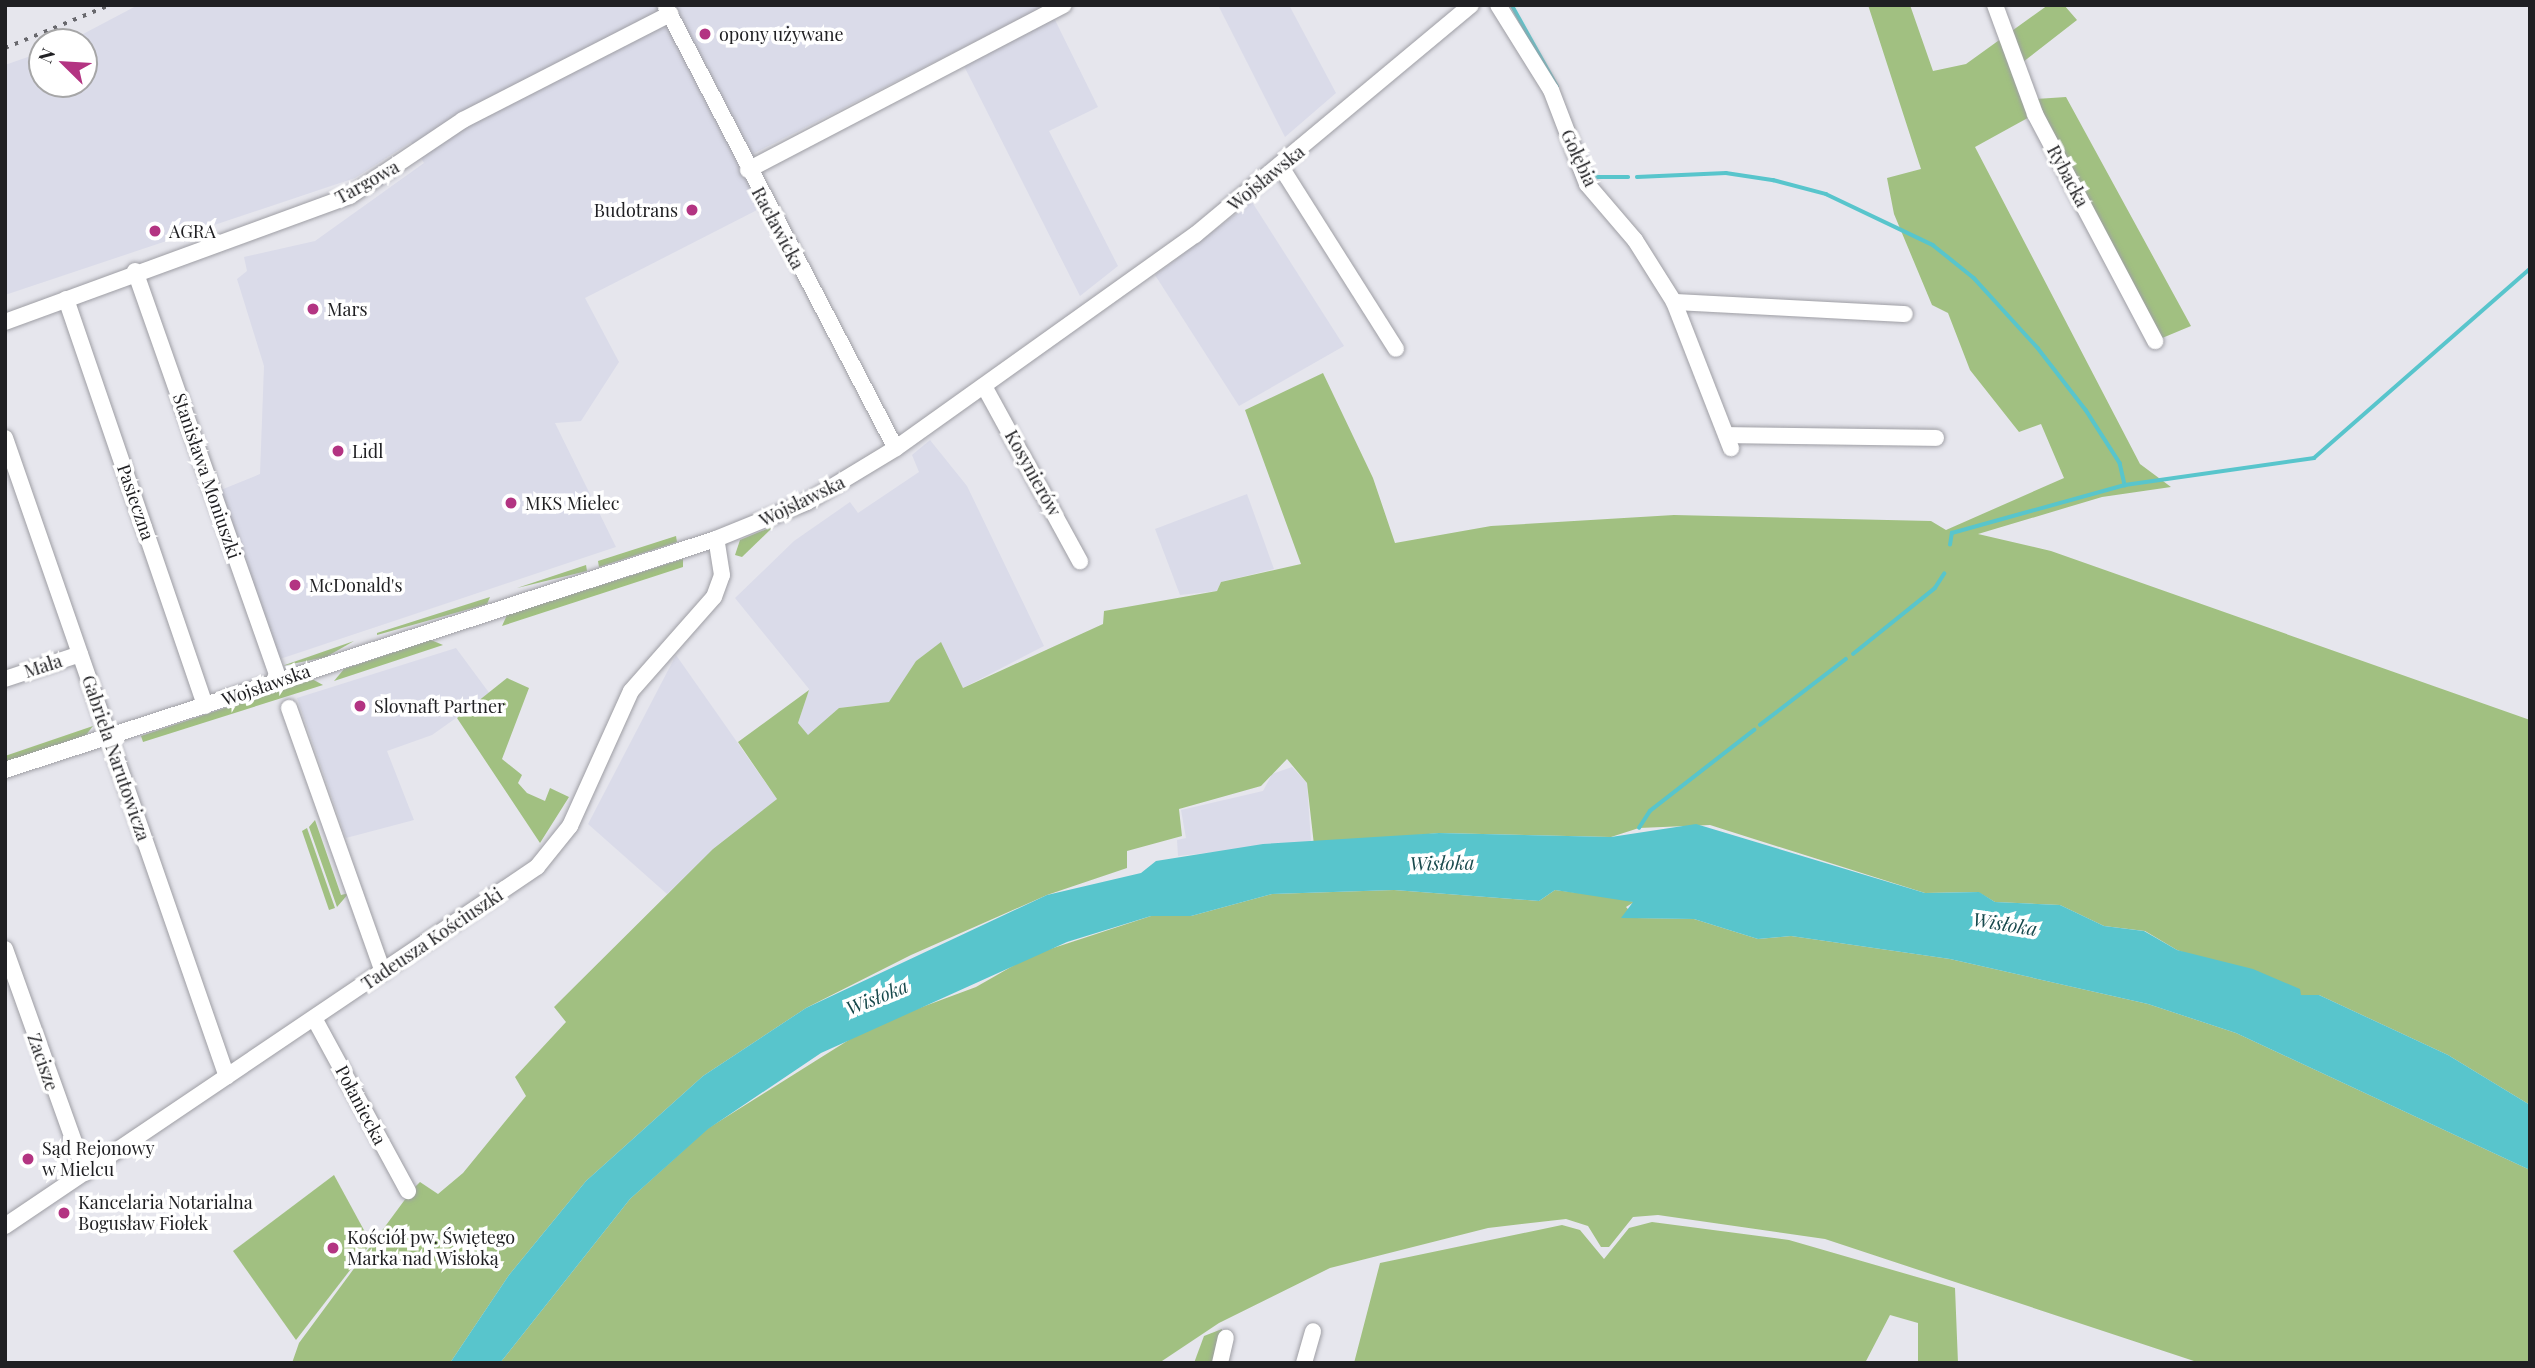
<!DOCTYPE html>
<html>
<head>
<meta charset="utf-8">
<style>
	body { margin:0 }
	#map { position:relative; width:2535px; height:1368px; overflow:hidden; background:#e6e6ed; font-family:"Playfair Display",serif }
	div>[style] { position:absolute }
	.built>* { inset:0; background:#dadbe9 }
	.green>* { inset:0; background:#a1c081 }
	.water>* { inset:0; background:#58c5cc }
	.stream>* { height:3.5px; margin:-1.75px; padding:0 1.75px; transform-origin:1.75px; border-radius:1.75px; background:#58c5cc }
	.roads { filter:drop-shadow(0 0 2px #9e9ea4) drop-shadow(0 0 2px #9e9ea4) }
	.minor>* { height:16px; margin:-8px; padding:0 8px; transform-origin:8px; border-radius:8px; background:#fff }
	.rail>* { height:3.5px; margin-top:-1.75px; transform-origin:0; background:repeating-linear-gradient(90deg,#68686d 0 3.5px,transparent 0 10.5px) }
	.dots>* { width:19px; height:19px; translate:-50% -50%; box-sizing:border-box; border:4px solid #fff; border-radius:50% }
	span { translate:-50% -50%; white-space:nowrap; text-align:center; line-height:1.15; -webkit-text-stroke:7px #fff; paint-order:stroke }
	.poi-label { font-size:18px; color:#202023 }
	.left { translate:0 -50%; text-align:left }
	.right { translate:-100% -50%; text-align:right }
	.street-label { font-size:18px; color:#202023 }
	.water-label { font-size:19px; color:#18494c; font-style:italic }
	.frame { position:absolute; inset:0; border:7px solid #202023; pointer-events:none }
	.north { position:absolute; left:28px; top:28px; width:70px; height:70px; box-sizing:border-box; background:#fff; border:2px solid #a6a6a7; border-radius:50%; rotate:294deg; font-size:19px; font-weight:700; line-height:28px; text-align:center; color:#202023 }
	.north::after { content:''; display:block; margin:auto; width:24px; height:32px; background:#b33482; clip-path:polygon(50% 0,100% 100%,50% 72%,0 100%) }
</style>
</head>
<body>
<div id="map">
	<div class="built">
		<div style="clip-path:polygon(138px 5px,1047px 5px,737px 162px,761px 208px,585px 298px,619px 362px,581px 421px,555px 423px,616px 547px,265px 664px,206px 496px,260px 474px,264px 366px,237px 279px,247px 271px,244px 257px,315px 241px,424px 163px,411px 142px,355px 178px,5px 295px,5px 65px,42px 52px,42px 84px,84px 84px,84px 42px,68px 42px)"></div>
		<div style="clip-path:polygon(1218px 5px,1289px 5px,1336px 93px,1285px 137px)"></div>
		<div style="clip-path:polygon(1054px 18px,1098px 107px,1049px 131px,1118px 266px,1080px 296px,964px 66px)"></div>
		<div style="clip-path:polygon(1252px 202px,1344px 346px,1239px 406px,1155px 275px)"></div>
		<div style="clip-path:polygon(930px 440px,967px 486px,1044px 646px,963px 688px,940px 643px,916px 661px,890px 702px,839px 708px,808px 736px,798px 723px,809px 689px,735px 598px,794px 541px,850px 502px,858px 513px,919px 472px,912px 455px)"></div>
		<div style="clip-path:polygon(1247px 494px,1274px 569px,1221px 582px,1217px 591px,1180px 595px,1155px 529px)"></div>
		<div style="clip-path:polygon(456px 648px,490px 694px,432px 735px,387px 751px,414px 820px,346px 838px,297px 698px)"></div>
		<div style="clip-path:polygon(676px 655px,777px 799px,667px 894px,588px 824px)"></div>
		<div style="clip-path:polygon(1292px 767px,1307px 783px,1311px 842px,1178px 856px,1177px 840px,1186px 838px,1181px 810px,1263px 791px,1272px 774px)"></div>
	</div>
	<div class="green">
		<div style="clip-path:polygon(1868px 5px,1910px 5px,1933px 71px,1966px 64px,2048px 5px,2064px 5px,2077px 20px,2023px 62px,2036px 99px,2066px 97px,2191px 326px,2155px 341px,2035px 114px,1975px 147px,2140px 464px,2171px 487px,2102px 497px,1978px 534px,2051px 551px,2530px 720px,2530px 1105px,2448px 1055px,2319px 995px,2301px 995px,2177px 950px,2145px 931px,2104px 926px,2060px 905px,1995px 902px,1978px 892px,1925px 893px,1710px 825px,1639px 828px,1611px 837px,1439px 833px,1314px 845px,1307px 783px,1287px 759px,1261px 786px,1179px 809px,1182px 836px,1127px 851px,1127px 868px,1047px 895px,911px 955px,806px 1008px,703px 1076px,586px 1181px,509px 1275px,450px 1363px,292px 1363px,299px 1343px,412px 1190px,420px 1182px,438px 1194px,463px 1173px,526px 1096px,515px 1077px,566px 1022px,554px 1007px,713px 849px,777px 799px,738px 742px,809px 690px,798px 723px,808px 735px,839px 708px,889px 702px,916px 661px,941px 642px,963px 688px,1103px 624px,1104px 611px,1217px 591px,1221px 582px,1301px 564px,1245px 410px,1323px 373px,1373px 478px,1395px 543px,1491px 526px,1674px 515px,1931px 521px,1946px 530px,2064px 478px,2041px 424px,2019px 432px,1970px 370px,1948px 313px,1932px 305px,1894px 214px,1887px 178px,1921px 169px)"></div>
		<div style="clip-path:polygon(774px 526px,742px 557px,735px 555px,740px 540px)"></div>
		<div style="clip-path:polygon(676px 536px,677px 542px,599px 567px,598px 561px)"></div>
		<div style="clip-path:polygon(683px 559px,683px 567px,502px 626px,507px 615px)"></div>
		<div style="clip-path:polygon(586px 565px,587px 571px,517px 588px)"></div>
		<div style="clip-path:polygon(490px 597px,487px 604px,377px 635px,377px 633px)"></div>
		<div style="clip-path:polygon(431px 640px,443px 645px,334px 681px,344px 669px)"></div>
		<div style="clip-path:polygon(354px 641px,326px 657px,282px 666px)"></div>
		<div style="clip-path:polygon(507px 678px,529px 688px,502px 759px,522px 775px,518px 783px,527px 793px,545px 801px,550px 788px,569px 797px,540px 843px,457px 718px)"></div>
		<div style="clip-path:polygon(312px 679px,323px 685px,143px 742px,141px 736px)"></div>
		<div style="clip-path:polygon(93px 726px,86px 735px,5px 763px,5px 756px)"></div>
		<div style="clip-path:polygon(315px 820px,341px 895px,349px 893px,337px 907px,309px 827px)"></div>
		<div style="clip-path:polygon(307px 828px,335px 908px,329px 910px,302px 831px)"></div>
		<div style="clip-path:polygon(1394px 890px,1539px 901px,1555px 890px,1618px 898px,1634px 902px,1626px 907px,1636px 918px,1694px 919px,1758px 939px,1791px 936px,1950px 959px,2148px 1004px,2236px 1033px,2530px 1170px,2530px 1363px,2200px 1363px,1825px 1239px,1658px 1215px,1633px 1217px,1609px 1247px,1601px 1247px,1588px 1226px,1566px 1219px,1488px 1228px,1330px 1268px,1219px 1323px,1159px 1363px,500px 1363px,630px 1199px,707px 1129px,871px 1026px,976px 987px,1032px 955px,1151px 916px,1191px 916px,1272px 894px)"></div>
		<div style="clip-path:polygon(334px 1175px,371px 1243px,296px 1340px,233px 1251px)"></div>
		<div style="clip-path:polygon(1652px 1222px,1789px 1240px,1955px 1288px,1958px 1363px,1918px 1363px,1918px 1323px,1890px 1315px,1865px 1363px,1354px 1363px,1380px 1263px,1562px 1225px,1580px 1230px,1604px 1259px,1629px 1228px)"></div>
		<div style="clip-path:polygon(1222px 1329px,1220px 1363px,1194px 1363px,1204px 1336px)"></div>
	</div>
	<div class="water">
		<div style="clip-path:polygon(1696px 824px,1925px 893px,1979px 892px,1995px 902px,2060px 905px,2104px 926px,2144px 931px,2177px 950px,2253px 969px,2300px 989px,2301px 995px,2319px 995px,2448px 1055px,2530px 1105px,2530px 1170px,2236px 1033px,2148px 1004px,1950px 959px,1791px 936px,1758px 939px,1694px 919px,1621px 918px,1633px 902px,1555px 890px,1539px 901px,1394px 890px,1272px 894px,1191px 916px,1151px 916px,1067px 942px,821px 1053px,708px 1129px,630px 1199px,500px 1363px,450px 1363px,509px 1275px,586px 1181px,703px 1076px,806px 1008px,1047px 895px,1141px 873px,1156px 861px,1263px 844px,1439px 833px,1611px 837px)"></div>
	</div>
	<div class="stream">
		<div style="left:1512px;top:5px;width:93px;rotate:60.9deg"></div>
		<div style="left:1587px;top:168px;width:13px;rotate:42deg"></div>
		<div style="left:1597px;top:177px;width:31px"></div>
		<div style="left:1637px;top:177px;width:89px;rotate:-2.6deg"></div>
		<div style="left:1726px;top:173px;width:48px;rotate:8.5deg"></div>
		<div style="left:1773px;top:180px;width:55px;rotate:14.8deg"></div>
		<div style="left:1826px;top:194px;width:119px;rotate:25.5deg"></div>
		<div style="left:1933px;top:245px;width:53px;rotate:38.8deg"></div>
		<div style="left:1974px;top:278px;width:95px;rotate:47.6deg"></div>
		<div style="left:2038px;top:348px;width:78px;rotate:52.3deg"></div>
		<div style="left:2086px;top:410px;width:63px;rotate:57.3deg"></div>
		<div style="left:2120px;top:463px;width:23px;rotate:77deg"></div>
		<div style="left:1950px;top:545px;width:12px;rotate:-81deg"></div>
		<div style="left:1952px;top:533px;width:180px;rotate:-15.5deg"></div>
		<div style="left:2125px;top:485px;width:191px;rotate:-8.1deg"></div>
		<div style="left:2314px;top:458px;width:287px;rotate:-41.2deg"></div>
		<div style="left:1853px;top:654px;width:105px;rotate:-38.8deg"></div>
		<div style="left:1935px;top:588px;width:17px;rotate:-57deg"></div>
		<div style="left:1760px;top:725px;width:108px;rotate:-37.5deg"></div>
		<div style="left:1639px;top:828px;width:20px;rotate:-57deg"></div>
		<div style="left:1650px;top:811px;width:132px;rotate:-37.9deg"></div>
	</div>
	<div class="roads">
		<div class="minor">
			<div style="left:1498px;top:5px;width:100px;rotate:58.1deg"></div>
			<div style="left:1551px;top:90px;width:101px;rotate:69deg"></div>
			<div style="left:1587px;top:184px;width:74px;rotate:49.4deg"></div>
			<div style="left:1635px;top:240px;width:73px;rotate:57.8deg"></div>
			<div style="left:1674px;top:302px;width:157px;rotate:68.7deg"></div>
			<div style="left:1995px;top:5px;width:116px;rotate:69.8deg"></div>
			<div style="left:2035px;top:114px;width:257px;rotate:62.1deg"></div>
			<div style="left:666px;top:7px;width:497px;rotate:62.5deg"></div>
			<div style="left:1281px;top:167px;width:215px;rotate:57.7deg"></div>
			<div style="left:748px;top:170px;width:356px;rotate:-27.6deg"></div>
			<div style="left:135px;top:271px;width:435px;rotate:70.6deg"></div>
			<div style="left:66px;top:299px;width:430px;rotate:71.1deg"></div>
			<div style="left:1674px;top:302px;width:231px;rotate:3deg"></div>
			<div style="left:5px;top:322px;width:367px;rotate:-20.1deg"></div>
			<div style="left:350px;top:196px;width:136px;rotate:-33.9deg"></div>
			<div style="left:463px;top:120px;width:233px;rotate:-27.1deg"></div>
			<div style="left:984px;top:386px;width:200px;rotate:61.3deg"></div>
			<div style="left:1728px;top:435px;width:208px;rotate:0.8deg"></div>
			<div style="left:5px;top:438px;width:676px;rotate:70.84deg"></div>
			<div style="left:5px;top:679px;width:79px;rotate:-18.4deg"></div>
			<div style="left:289px;top:708px;width:280px;rotate:70.4deg"></div>
			<div style="left:5px;top:770px;width:748px;rotate:-18deg"></div>
			<div style="left:716px;top:539px;width:98px;rotate:-22.1deg"></div>
			<div style="left:807px;top:502px;width:104px;rotate:-31.2deg"></div>
			<div style="left:896px;top:448px;width:367px;rotate:-35.5deg"></div>
			<div style="left:1195px;top:235px;width:359px;rotate:-39.8deg"></div>
			<div style="left:5px;top:949px;width:238px;rotate:70.3deg"></div>
			<div style="left:314px;top:1018px;width:197px;rotate:61.5deg"></div>
			<div style="left:5px;top:1226px;width:642px;rotate:-34.01deg"></div>
			<div style="left:537px;top:867px;width:53px;rotate:-51.2deg"></div>
			<div style="left:570px;top:826px;width:148px;rotate:-65.7deg"></div>
			<div style="left:631px;top:691px;width:125px;rotate:-48.6deg"></div>
			<div style="left:714px;top:597px;width:23px;rotate:-70deg"></div>
			<div style="left:722px;top:575px;width:36px;rotate:-99deg"></div>
			<div style="left:1220px;top:1363px;width:26px;rotate:-77deg"></div>
			<div style="left:1304px;top:1363px;width:33px;rotate:-74deg"></div>
		</div>
	</div>
	<div class="rail">
		<div style="left:5px;top:48px;width:113px;rotate:-22.3deg"></div>
	</div>
	<div class="dots">
		<div style="left:705px;top:34px;background:#b33482"></div>
		<div style="left:692px;top:210px;background:#b33482"></div>
		<div style="left:155px;top:231px;background:#b33482"></div>
		<div style="left:313px;top:309px;background:#b33482"></div>
		<div style="left:338px;top:451px;background:#b33482"></div>
		<div style="left:511px;top:503px;background:#b33482"></div>
		<div style="left:295px;top:585px;background:#b33482"></div>
		<div style="left:360px;top:706px;background:#b33482"></div>
		<div style="left:28px;top:1159px;background:#b33482"></div>
		<div style="left:64px;top:1213px;background:#b33482"></div>
		<div style="left:333px;top:1248px;background:#b33482"></div>
	</div>
	<div class="poi-label">
		<span class="left" style="left:719px;top:34px">opony używane</span>
		<span class="right" style="left:678px;top:210px">Budotrans</span>
		<span class="left" style="left:169px;top:231px">AGRA</span>
		<span class="left" style="left:327px;top:309px">Mars</span>
		<span class="left" style="left:352px;top:451px">Lidl</span>
		<span class="left" style="left:525px;top:503px">MKS Mielec</span>
		<span class="left" style="left:309px;top:585px">McDonald's</span>
		<span class="left" style="left:374px;top:706px">Slovnaft Partner</span>
		<span class="left" style="left:42px;top:1159px">Sąd Rejonowy<br>w Mielcu</span>
		<span class="left" style="left:78px;top:1213px">Kancelaria Notarialna<br>Bogusław Fiołek</span>
		<span class="left" style="left:347px;top:1248px">Kościół pw. Świętego<br>Marka nad Wisłoką</span>
	</div>
	<div class="street-label">
		<span style="left:1579px;top:158px;rotate:65deg">Gołębia</span>
		<span style="left:2068px;top:176px;rotate:62deg">Rybacka</span>
		<span style="left:1266px;top:178px;rotate:-39deg">Wojsławska</span>
		<span style="left:367px;top:182px;rotate:-29deg">Targowa</span>
		<span style="left:778px;top:228px;rotate:62deg">Racławicka</span>
		<span style="left:1033px;top:473px;rotate:61deg">Kosynierów</span>
		<span style="left:207px;top:476px;rotate:71deg">Stanisława Moniuszki</span>
		<span style="left:802px;top:501px;rotate:-26deg">Wojsławska</span>
		<span style="left:136px;top:502px;rotate:71deg">Pasieczna</span>
		<span style="left:43px;top:666px;rotate:-18deg">Mała</span>
		<span style="left:266px;top:685px;rotate:-19deg">Wojsławska</span>
		<span style="left:116px;top:758px;rotate:71deg">Gabriela Narutowicza</span>
		<span style="left:432px;top:939px;rotate:-34deg">Tadeusza Kościuszki</span>
		<span style="left:43px;top:1062px;rotate:71deg">Zacisze</span>
		<span style="left:361px;top:1105px;rotate:62deg">Połaniecka</span>
	</div>
	<div class="water-label">
		<span style="left:1442px;top:863px;rotate:-1deg">Wisłoka</span>
		<span style="left:2005px;top:924px;rotate:9deg">Wisłoka</span>
		<span style="left:877px;top:997px;rotate:-22deg">Wisłoka</span>
	</div>
	<div class="frame"></div>
	<div class="north">N</div>
</div>
</body>
</html>
